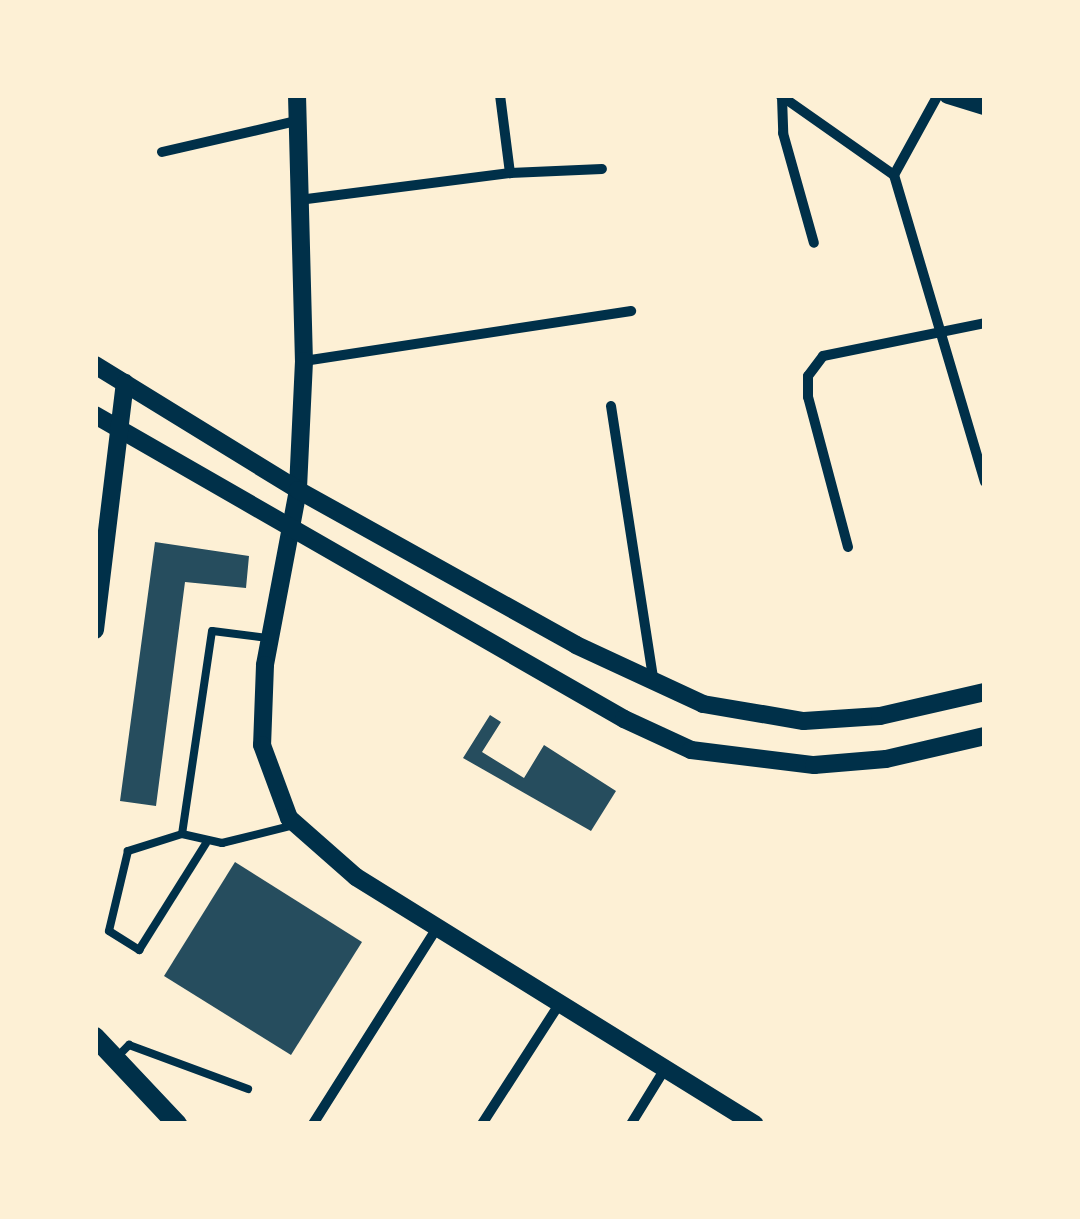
<!DOCTYPE html>
<html>
<head>
<meta charset="utf-8">
<style>
	body { margin:0 }
	#map { position:relative; width:1080px; height:1219px; overflow:hidden; background:#fdf0d5; font-family:Montserrat,sans-serif }
	div>[style] { position:absolute }
	.building>* { inset:0; background:#264d5e }
	.service>* { height:8px; margin:-4px; padding:0 4px; transform-origin:4px; border-radius:4px; background:#003049 }
	.minor>* { height:10px; margin:-5px; padding:0 5px; transform-origin:5px; border-radius:5px; background:#003049 }
	.tertiary>* { height:18px; margin:-9px; padding:0 9px; transform-origin:9px; border-radius:9px; background:#003049 }
	.secondary>* { height:20px; margin:-10px; padding:0 10px; transform-origin:10px; border-radius:10px; background:#003049 }
	span { translate:-50% -50%; white-space:nowrap; text-align:center; line-height:1.15; -webkit-text-stroke:10px #fdf0d5; paint-order:stroke }
	.frame { position:absolute; inset:0; border:98px solid #fdf0d5; pointer-events:none }
</style>
</head>
<body>
<div id="map">
	<div class="building">
		<div style="clip-path:polygon(155px 542px,249px 556px,246px 588px,185px 582px,156px 806px,120px 801px)"></div>
		<div style="clip-path:polygon(490px 715px,501px 722px,482px 752px,524px 778px,544px 745px,616px 791px,591px 831px,463px 758px)"></div>
		<div style="clip-path:polygon(235px 862px,362px 942px,291px 1055px,164px 976px)"></div>
	</div>
	<div class="service">
		<div style="left:267px;top:638px;width:55px;rotate:-172.7deg"></div>
		<div style="left:212px;top:631px;width:205px;rotate:98.4deg"></div>
		<div style="left:182px;top:834px;width:41px;rotate:12.7deg"></div>
		<div style="left:222px;top:843px;width:74px;rotate:-14deg"></div>
		<div style="left:182px;top:834px;width:57px;rotate:162.5deg"></div>
		<div style="left:128px;top:851px;width:82px;rotate:103.4deg"></div>
		<div style="left:109px;top:931px;width:36px;rotate:32deg"></div>
		<div style="left:139px;top:950px;width:126px;rotate:-57.9deg"></div>
		<div style="left:118px;top:1056px;width:16px;rotate:-45deg"></div>
		<div style="left:129px;top:1045px;width:127px;rotate:20.3deg"></div>
	</div>
	<div class="minor">
		<div style="left:500px;top:95px;width:79px;rotate:82.7deg"></div>
		<div style="left:780px;top:95px;width:139px;rotate:35.1deg"></div>
		<div style="left:782px;top:97px;width:36px;rotate:88deg"></div>
		<div style="left:783px;top:133px;width:114px;rotate:74.3deg"></div>
		<div style="left:162px;top:152px;width:138px;rotate:-13deg"></div>
		<div style="left:894px;top:175px;width:320px;rotate:73.5deg"></div>
		<div style="left:894px;top:175px;width:91px;rotate:-61.2deg"></div>
		<div style="left:299px;top:200px;width:213px;rotate:-7.3deg"></div>
		<div style="left:510px;top:173px;width:92px;rotate:-2.5deg"></div>
		<div style="left:304px;top:361px;width:331px;rotate:-8.7deg"></div>
		<div style="left:611px;top:406px;width:280px;rotate:81.2deg"></div>
		<div style="left:848px;top:547px;width:155px;rotate:-104.9deg"></div>
		<div style="left:808px;top:397px;width:21px;rotate:-90deg"></div>
		<div style="left:808px;top:376px;width:25px;rotate:-53deg"></div>
		<div style="left:823px;top:356px;width:165px;rotate:-11.5deg"></div>
		<div style="left:313px;top:1124px;width:232px;rotate:-57.7deg"></div>
		<div style="left:482px;top:1124px;width:144px;rotate:-57.2deg"></div>
		<div style="left:631px;top:1124px;width:67px;rotate:-58.4deg"></div>
	</div>
	<div class="tertiary">
		<div style="left:297px;top:95px;width:266px;rotate:88.5deg"></div>
		<div style="left:304px;top:361px;width:129px;rotate:92.7deg"></div>
		<div style="left:298px;top:490px;width:178px;rotate:100.7deg"></div>
		<div style="left:265px;top:665px;width:80px;rotate:92.1deg"></div>
		<div style="left:262px;top:745px;width:78px;rotate:69.7deg"></div>
		<div style="left:289px;top:818px;width:89px;rotate:41.4deg"></div>
		<div style="left:356px;top:877px;width:469px;rotate:31.8deg"></div>
		<div style="left:948px;top:95px;width:39px;rotate:17deg"></div>
		<div style="left:95px;top:365px;width:238px;rotate:31.6deg"></div>
		<div style="left:298px;top:490px;width:318px;rotate:29.1deg"></div>
		<div style="left:576px;top:645px;width:140px;rotate:24.9deg"></div>
		<div style="left:703px;top:704px;width:102px;rotate:9.6deg"></div>
		<div style="left:804px;top:721px;width:76px;rotate:-3.8deg"></div>
		<div style="left:880px;top:716px;width:108px;rotate:-12.9deg"></div>
		<div style="left:95px;top:415px;width:610px;rotate:29.88deg"></div>
		<div style="left:624px;top:719px;width:74px;rotate:24.8deg"></div>
		<div style="left:691px;top:750px;width:124px;rotate:7deg"></div>
		<div style="left:814px;top:765px;width:72px;rotate:-4.8deg"></div>
		<div style="left:886px;top:759px;width:102px;rotate:-13.1deg"></div>
		<div style="left:95px;top:630px;width:249px;rotate:-83.1deg"></div>
	</div>
	<div class="secondary">
		<div style="left:95px;top:1037px;width:120px;rotate:46.7deg"></div>
	</div>
	<div class="frame"></div>
</div>
</body>
</html>
